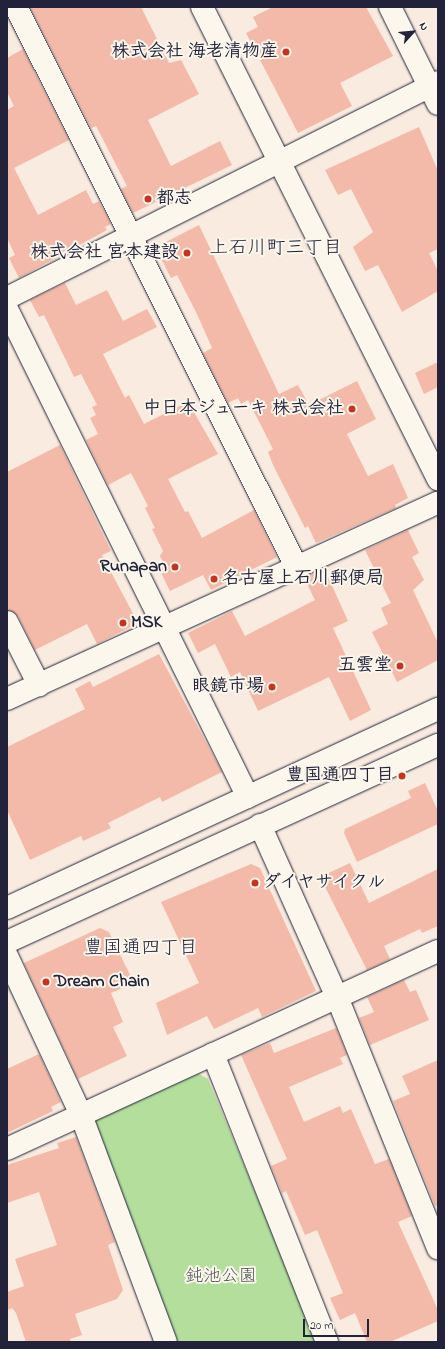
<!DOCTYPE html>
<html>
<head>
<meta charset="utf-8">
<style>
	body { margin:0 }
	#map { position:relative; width:445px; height:1349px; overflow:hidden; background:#f9ebdf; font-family:"Indie Flower","Klee One",sans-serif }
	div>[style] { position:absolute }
	.green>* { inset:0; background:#b3de9c }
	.building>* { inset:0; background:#f3baa9 }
	.roads { filter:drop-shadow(0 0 1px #22223b) drop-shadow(0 0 1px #22223b) }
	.street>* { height:22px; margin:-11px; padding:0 11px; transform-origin:11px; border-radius:11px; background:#fbf7ec }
	.secondary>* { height:22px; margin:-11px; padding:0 11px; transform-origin:11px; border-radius:11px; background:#fbf7ec }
	.dots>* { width:11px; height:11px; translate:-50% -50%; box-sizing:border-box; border:2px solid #fbf7ec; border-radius:50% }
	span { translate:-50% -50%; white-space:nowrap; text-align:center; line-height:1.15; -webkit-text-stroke:4px #fbf7ec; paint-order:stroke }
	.poi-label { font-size:18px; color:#22223b; font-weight:700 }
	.right { translate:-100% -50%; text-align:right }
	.left { translate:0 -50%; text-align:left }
	.park-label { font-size:18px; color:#4e5a58 }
	.neighbourhood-label { font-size:19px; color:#22223b }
	.frame { position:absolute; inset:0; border:8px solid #22223b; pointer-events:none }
	.north { position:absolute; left:393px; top:12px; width:40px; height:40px; -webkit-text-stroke:3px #fbf7ec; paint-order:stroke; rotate:63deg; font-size:11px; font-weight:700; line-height:16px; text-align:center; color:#22223b }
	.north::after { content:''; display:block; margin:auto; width:14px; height:18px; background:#22223b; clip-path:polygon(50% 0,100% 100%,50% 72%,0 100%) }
	.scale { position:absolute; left:303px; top:1319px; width:66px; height:18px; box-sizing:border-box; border:2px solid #22223b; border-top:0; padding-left:5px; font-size:12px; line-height:14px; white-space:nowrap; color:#22223b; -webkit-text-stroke:3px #fbf7ec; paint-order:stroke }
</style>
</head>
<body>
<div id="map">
	<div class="green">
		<div style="clip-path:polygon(197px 1073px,208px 1079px,318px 1342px,176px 1342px,94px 1125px,98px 1115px)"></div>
	</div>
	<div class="building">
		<div style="clip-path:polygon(30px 7px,141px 7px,169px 63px,181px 60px,199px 94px,148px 120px,171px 166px,220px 141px,232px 165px,133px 213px,121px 189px,127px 186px,96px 126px,91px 128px)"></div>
		<div style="clip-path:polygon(273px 7px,366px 7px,393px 56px,340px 83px,352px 106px,298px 133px,246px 33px,258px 27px,253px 17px)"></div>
		<div style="clip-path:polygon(23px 49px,69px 140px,14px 168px,38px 215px,86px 190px,93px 204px,99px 201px,111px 224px,105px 227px,107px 230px,19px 278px,9px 258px,15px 255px,7px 238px,7px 110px,14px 106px,7px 92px,7px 58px)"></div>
		<div style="clip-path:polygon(419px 127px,438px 171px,438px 249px,429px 253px,438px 271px,438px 291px,402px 312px,378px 265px,365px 271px,353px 247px,373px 232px,351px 189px,338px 195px,325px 170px)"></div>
		<div style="clip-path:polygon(199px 225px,279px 394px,298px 385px,309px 405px,357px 381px,376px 419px,347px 434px,368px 476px,393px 464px,408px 498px,395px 505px,396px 508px,316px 543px,308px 526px,305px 528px,273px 465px,268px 452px,273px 449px,248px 400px,241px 404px,238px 398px,228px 403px,203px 353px,212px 348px,197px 314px,177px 275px,171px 278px,158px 253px,164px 250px,162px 244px)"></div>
		<div style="clip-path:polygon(65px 283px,76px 305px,107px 290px,123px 321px,147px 309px,157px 327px,103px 354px,125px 398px,129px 395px,144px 424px,188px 402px,218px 454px,168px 479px,185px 512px,188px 511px,202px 538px,254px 510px,277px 557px,211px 590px,203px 575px,170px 591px,159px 569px,165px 566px,160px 556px,163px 551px,152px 529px,155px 528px,145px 508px,148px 506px,131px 473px,108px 485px,86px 440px,98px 434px,90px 418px,96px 415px,92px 407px,97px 405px,81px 374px,74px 377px,44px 315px,39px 317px,30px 300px)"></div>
		<div style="clip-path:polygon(438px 362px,438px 387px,424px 394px,415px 373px)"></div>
		<div style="clip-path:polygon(60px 445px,111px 551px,102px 555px,138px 623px,97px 644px,87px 624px,35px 650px,18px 616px,7px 610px,7px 472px)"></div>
		<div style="clip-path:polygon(408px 530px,419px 553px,412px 557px,424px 580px,413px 590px,438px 643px,438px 660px,397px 682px,372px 632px,388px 624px,381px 608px,391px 603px,365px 550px)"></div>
		<div style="clip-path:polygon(324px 568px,348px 621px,333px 628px,371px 710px,350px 721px,329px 677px,258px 711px,240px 672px,231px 677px,215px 644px,198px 653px,188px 633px,232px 611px,245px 636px,315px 600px,304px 578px)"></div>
		<div style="clip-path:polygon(159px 654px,222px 772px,162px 802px,160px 797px,108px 823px,111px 828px,83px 841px,81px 836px,30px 860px,7px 810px,7px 747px,85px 709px,75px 689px,90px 681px,93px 687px)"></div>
		<div style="clip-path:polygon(425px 783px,438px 811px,438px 824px,357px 862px,344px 833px,345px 829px,411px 798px,408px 791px)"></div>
		<div style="clip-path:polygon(350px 863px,369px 903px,438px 869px,438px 926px,422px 933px,420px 929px,384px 946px,390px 959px,367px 970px,320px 877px)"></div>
		<div style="clip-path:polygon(251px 864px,260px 868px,316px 991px,262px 1017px,258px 1008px,214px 1029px,207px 1016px,167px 1035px,156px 1003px,199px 983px,161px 902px)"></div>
		<div style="clip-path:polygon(100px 928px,109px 932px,134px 983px,111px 993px,123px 1022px,113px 1027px,127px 1056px,78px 1079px,24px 963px)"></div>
		<div style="clip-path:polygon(404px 980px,410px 992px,416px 990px,429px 1020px,370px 1045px,359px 1018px,374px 1012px,367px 997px)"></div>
		<div style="clip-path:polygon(336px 1028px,347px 1055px,340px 1058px,343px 1064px,289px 1087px,304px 1122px,340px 1106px,343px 1113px,351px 1109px,375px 1164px,389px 1159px,412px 1216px,398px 1222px,438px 1310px,438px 1321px,390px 1342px,367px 1342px,355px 1313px,340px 1320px,330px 1298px,343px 1293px,317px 1230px,305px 1235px,286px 1191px,282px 1193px,271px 1166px,287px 1159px,241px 1055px,270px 1043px,274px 1053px)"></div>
		<div style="clip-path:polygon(39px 1054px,61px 1102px,51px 1107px,53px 1111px,7px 1133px,7px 1069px)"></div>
		<div style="clip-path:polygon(438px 1060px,438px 1205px,435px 1206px,393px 1101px,410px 1094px,402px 1076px)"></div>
		<div style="clip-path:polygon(76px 1137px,115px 1242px,108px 1245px,123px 1290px,117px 1299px,75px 1314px,82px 1335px,70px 1339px,71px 1342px,26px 1342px,16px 1313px,12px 1308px,7px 1310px,7px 1292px,24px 1286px,15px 1259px,57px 1245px,39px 1192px,7px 1203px,7px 1165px,59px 1148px,57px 1143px)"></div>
	</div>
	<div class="roads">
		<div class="street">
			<div style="left:16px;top:7px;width:627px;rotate:63.39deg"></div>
			<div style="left:390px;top:7px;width:108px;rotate:63.7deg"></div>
			<div style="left:7px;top:298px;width:482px;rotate:-26.6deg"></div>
			<div style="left:7px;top:309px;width:544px;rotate:63.72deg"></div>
			<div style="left:7px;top:622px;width:71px;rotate:63.1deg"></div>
			<div style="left:7px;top:699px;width:473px;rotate:-24.5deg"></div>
			<div style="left:260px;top:825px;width:188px;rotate:65.9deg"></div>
			<div style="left:337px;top:997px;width:271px;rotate:68.1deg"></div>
			<div style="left:7px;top:956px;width:175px;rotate:65deg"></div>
			<div style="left:81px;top:1115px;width:242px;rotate:69.5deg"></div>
			<div style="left:213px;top:1054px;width:310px;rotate:68.4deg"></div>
			<div style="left:7px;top:1149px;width:474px;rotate:-24.7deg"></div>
		</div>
		<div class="secondary">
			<div style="left:202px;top:7px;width:528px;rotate:63.43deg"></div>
			<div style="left:7px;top:908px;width:475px;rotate:-24.8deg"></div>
			<div style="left:7px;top:942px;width:474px;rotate:-24.6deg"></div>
		</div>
	</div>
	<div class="dots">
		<div style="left:286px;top:52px;background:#c8321e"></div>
		<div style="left:148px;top:199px;background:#c8321e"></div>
		<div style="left:187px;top:253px;background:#c8321e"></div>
		<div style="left:352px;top:409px;background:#c8321e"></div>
		<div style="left:175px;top:567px;background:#c8321e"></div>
		<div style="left:214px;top:579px;background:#c8321e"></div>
		<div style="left:123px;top:623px;background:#c8321e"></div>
		<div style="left:400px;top:666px;background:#c8321e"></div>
		<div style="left:272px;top:687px;background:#c8321e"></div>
		<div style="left:402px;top:776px;background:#c8321e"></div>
		<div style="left:255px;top:883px;background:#c8321e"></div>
		<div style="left:46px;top:982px;background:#c8321e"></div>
	</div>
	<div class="poi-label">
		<span class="right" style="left:278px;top:52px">株式会社 海老清物産</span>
		<span class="left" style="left:156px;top:199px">都志</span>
		<span class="right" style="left:179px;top:253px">株式会社 宮本建設</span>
		<span class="right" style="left:344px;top:409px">中日本ジューキ 株式会社</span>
		<span class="right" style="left:167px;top:567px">Runapan</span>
		<span class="left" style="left:222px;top:579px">名古屋上石川郵便局</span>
		<span class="left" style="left:131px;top:623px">MSK</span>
		<span class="right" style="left:392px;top:666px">五雲堂</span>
		<span class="right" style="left:264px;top:687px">眼鏡市場</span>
		<span class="right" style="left:394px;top:776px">豊国通四丁目</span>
		<span class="left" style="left:263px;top:883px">ダイヤサイクル</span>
		<span class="left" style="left:54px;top:982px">Dream Chain</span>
	</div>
	<div class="park-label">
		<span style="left:221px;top:1277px">鈍池公園</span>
	</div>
	<div class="neighbourhood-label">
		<span style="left:276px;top:249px">上石川町三丁目</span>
		<span style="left:141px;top:949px">豊国通四丁目</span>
	</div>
	<div class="frame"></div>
	<div class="north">N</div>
	<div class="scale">20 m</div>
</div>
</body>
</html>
